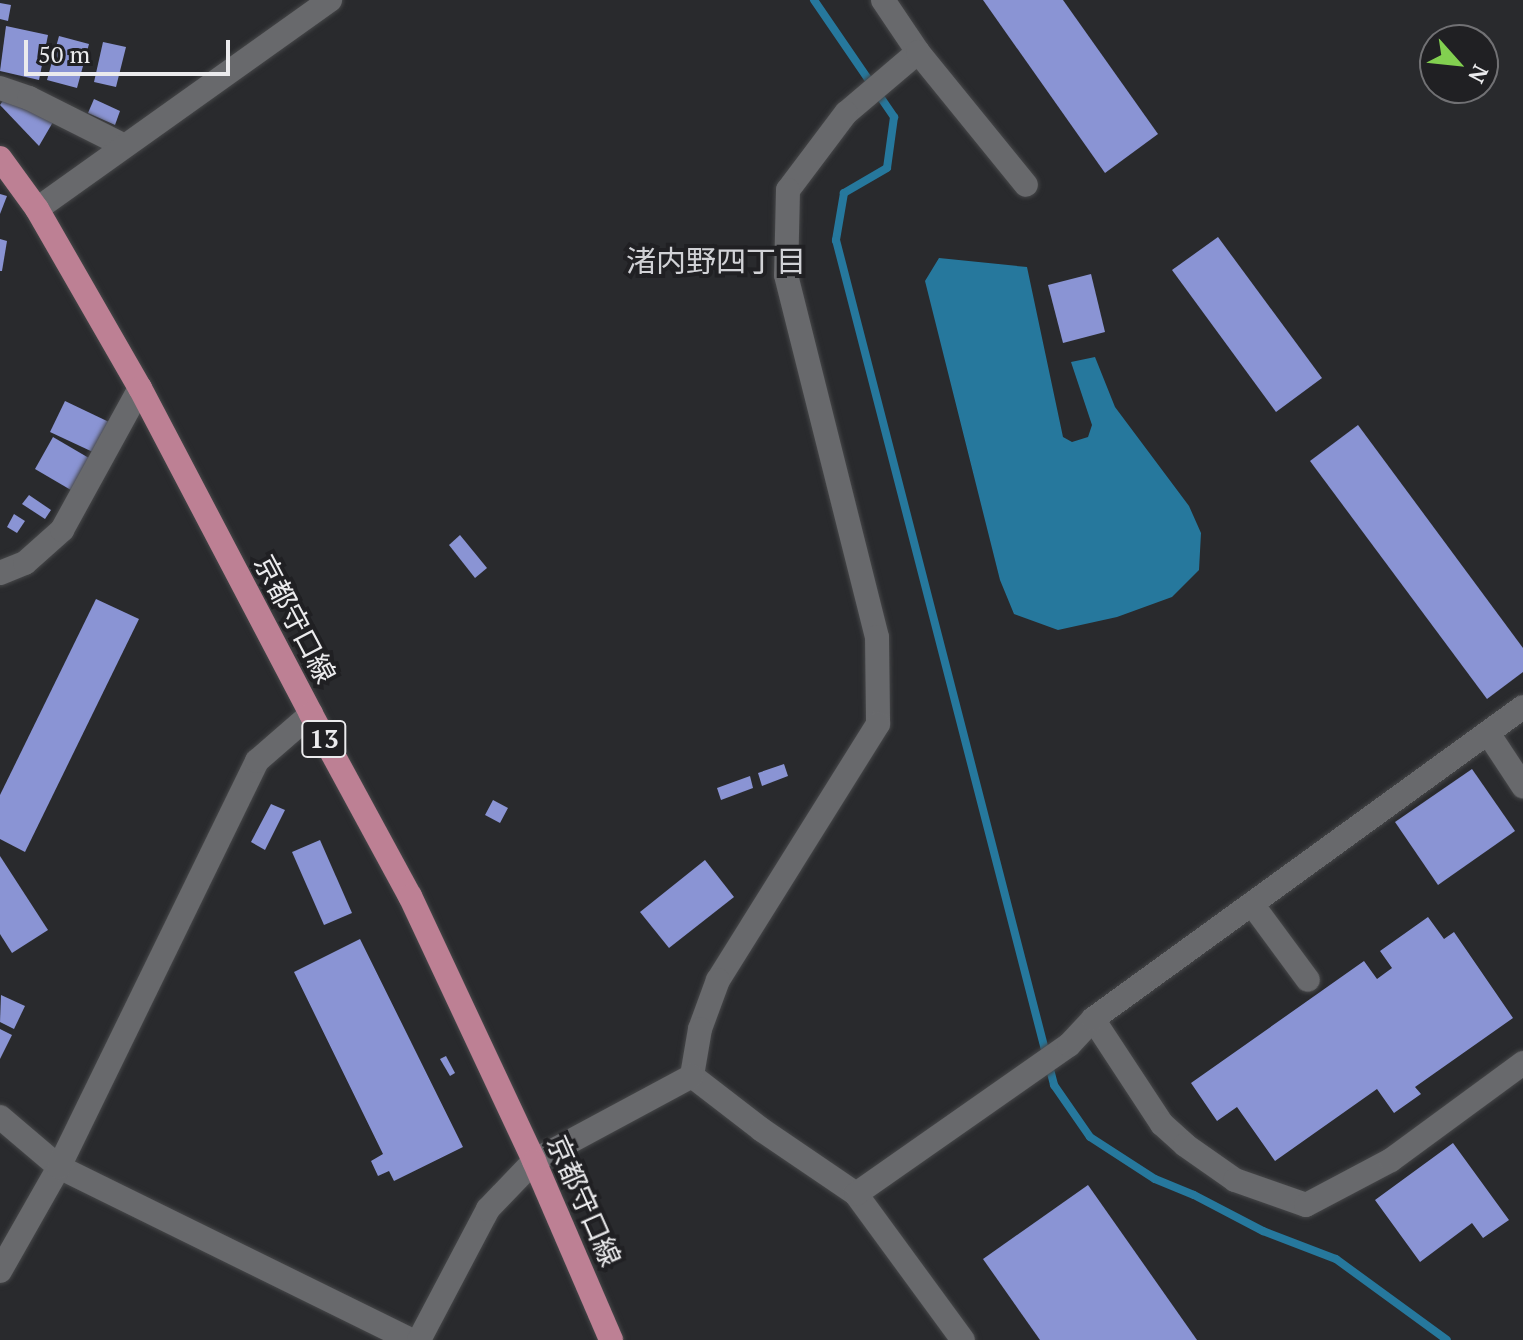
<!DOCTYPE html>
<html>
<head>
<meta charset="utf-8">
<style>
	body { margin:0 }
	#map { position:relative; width:1523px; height:1340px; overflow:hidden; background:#292a2d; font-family:"PT Serif","Noto Sans JP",serif }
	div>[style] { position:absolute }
	.water>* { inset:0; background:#26789d }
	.stream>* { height:8px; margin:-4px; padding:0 4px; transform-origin:4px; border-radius:4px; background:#26789d }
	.building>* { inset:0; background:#8a94d4 }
	.roads { filter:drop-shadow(0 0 2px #464749) drop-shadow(0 0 2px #464749) }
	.minor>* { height:24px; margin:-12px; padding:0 12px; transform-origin:12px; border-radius:12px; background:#68696c }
	.major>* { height:24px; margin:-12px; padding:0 12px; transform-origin:12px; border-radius:12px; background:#bd8094 }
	span { translate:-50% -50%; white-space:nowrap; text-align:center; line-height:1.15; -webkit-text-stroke:8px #202023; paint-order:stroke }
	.shield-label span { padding:2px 6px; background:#202023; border:2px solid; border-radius:6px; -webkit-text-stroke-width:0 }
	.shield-label { font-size:26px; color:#ebebed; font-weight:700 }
	.street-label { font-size:28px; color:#ebebed }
	.neighbourhood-label { font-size:30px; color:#d1d2d6 }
	.north { position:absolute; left:1419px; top:24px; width:80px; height:80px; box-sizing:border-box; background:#202023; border:2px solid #717174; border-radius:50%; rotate:117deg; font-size:22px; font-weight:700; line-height:32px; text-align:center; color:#ebebed }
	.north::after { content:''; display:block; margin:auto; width:28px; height:36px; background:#82d050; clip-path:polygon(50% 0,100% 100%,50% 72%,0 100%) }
	.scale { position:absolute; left:24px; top:40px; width:206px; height:36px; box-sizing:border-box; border:4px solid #ebebed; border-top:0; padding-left:10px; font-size:24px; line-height:28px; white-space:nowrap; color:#ebebed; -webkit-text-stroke:6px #202023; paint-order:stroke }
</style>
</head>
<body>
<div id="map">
	<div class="water">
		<div style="clip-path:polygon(939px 258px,1027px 267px,1063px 437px,1072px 442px,1088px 437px,1092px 425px,1071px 362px,1095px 357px,1115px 407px,1189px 506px,1201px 533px,1199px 570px,1172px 597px,1117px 617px,1058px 630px,1014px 614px,1000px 580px,925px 281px)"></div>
	</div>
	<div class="stream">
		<div style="left:814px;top:0;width:142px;rotate:55.6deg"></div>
		<div style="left:894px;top:117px;width:51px;rotate:97.8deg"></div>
		<div style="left:887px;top:168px;width:50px;rotate:149.8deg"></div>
		<div style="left:844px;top:193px;width:48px;rotate:99.7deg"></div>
		<div style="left:836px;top:240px;width:873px;rotate:75.53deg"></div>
		<div style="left:1054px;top:1085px;width:63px;rotate:55.3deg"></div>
		<div style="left:1090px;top:1137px;width:77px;rotate:32.9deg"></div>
		<div style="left:1155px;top:1179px;width:42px;rotate:22.3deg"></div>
		<div style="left:1194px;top:1195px;width:78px;rotate:27.6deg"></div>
		<div style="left:1263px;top:1231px;width:78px;rotate:21deg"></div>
		<div style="left:1336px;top:1259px;width:137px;rotate:36.1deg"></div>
	</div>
	<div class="building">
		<div style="clip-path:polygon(983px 0,1063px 0,1158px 134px,1105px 173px)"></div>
		<div style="clip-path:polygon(0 3px,11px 5px,8px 21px,0 19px)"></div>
		<div style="clip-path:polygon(6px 26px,48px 35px,39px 80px,0 71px)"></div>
		<div style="clip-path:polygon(59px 36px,89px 44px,77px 88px,47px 80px)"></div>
		<div style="clip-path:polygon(103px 42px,126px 47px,116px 87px,94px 82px)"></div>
		<div style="clip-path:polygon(6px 96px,53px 122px,39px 146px,0 105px)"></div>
		<div style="clip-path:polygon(94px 99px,120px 111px,115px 125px,88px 113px)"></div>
		<div style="clip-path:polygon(0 194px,7px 196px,0 214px)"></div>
		<div style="clip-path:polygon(1218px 237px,1322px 378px,1276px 412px,1172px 270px)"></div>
		<div style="clip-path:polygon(0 239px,7px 241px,2px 271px,0 271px)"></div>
		<div style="clip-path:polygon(1091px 274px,1105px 332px,1063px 343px,1048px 285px)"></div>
		<div style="clip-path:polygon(65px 401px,109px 422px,95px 453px,50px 432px)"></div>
		<div style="clip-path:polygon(1358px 425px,1523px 648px,1523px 672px,1487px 699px,1310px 461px)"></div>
		<div style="clip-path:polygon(53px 437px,94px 461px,76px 493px,35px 469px)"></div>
		<div style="clip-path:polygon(29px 495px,51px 510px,45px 519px,22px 504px)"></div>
		<div style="clip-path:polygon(14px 514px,25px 521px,17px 533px,7px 527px)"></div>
		<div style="clip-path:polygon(460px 535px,487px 568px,475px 578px,449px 545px)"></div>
		<div style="clip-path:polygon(96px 599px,139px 619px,25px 852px,0 839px,0 795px)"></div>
		<div style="clip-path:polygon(784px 764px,788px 776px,762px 786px,758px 773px)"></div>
		<div style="clip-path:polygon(1472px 769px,1515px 831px,1438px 885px,1395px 822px)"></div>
		<div style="clip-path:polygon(750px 776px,753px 788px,721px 800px,717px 788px)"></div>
		<div style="clip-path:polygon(493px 800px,508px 808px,500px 823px,485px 815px)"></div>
		<div style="clip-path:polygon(271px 804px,285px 810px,265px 850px,251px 842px)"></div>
		<div style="clip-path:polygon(320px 840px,352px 913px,324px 925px,292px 852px)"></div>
		<div style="clip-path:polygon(0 856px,48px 930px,12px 953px,0 934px)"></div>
		<div style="clip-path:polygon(705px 860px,734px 897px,669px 948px,640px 912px)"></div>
		<div style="clip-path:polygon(1428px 917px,1444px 939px,1454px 932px,1513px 1018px,1415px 1087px,1421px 1094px,1394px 1113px,1377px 1089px,1275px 1161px,1237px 1107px,1217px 1121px,1191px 1083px,1364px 961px,1377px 979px,1392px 968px,1380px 951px)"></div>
		<div style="clip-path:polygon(360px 939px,463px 1147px,394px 1181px,389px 1171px,378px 1176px,371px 1161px,383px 1154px,294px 972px)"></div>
		<div style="clip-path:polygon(1px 995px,25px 1006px,14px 1029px,0 1022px)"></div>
		<div style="clip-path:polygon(0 1029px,12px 1035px,0 1059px)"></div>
		<div style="clip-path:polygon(446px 1056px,455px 1073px,450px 1076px,440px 1059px)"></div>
		<div style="clip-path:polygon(1453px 1143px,1509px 1220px,1483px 1238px,1472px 1223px,1420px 1262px,1375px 1200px)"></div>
		<div style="clip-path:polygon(1088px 1185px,1197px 1340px,1040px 1340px,983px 1259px)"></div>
	</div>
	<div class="roads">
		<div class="minor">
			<div style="left:883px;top:0;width:63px;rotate:56.1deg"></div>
			<div style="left:918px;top:52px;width:94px;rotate:139.7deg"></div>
			<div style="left:846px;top:113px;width:96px;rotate:127deg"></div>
			<div style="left:788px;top:190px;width:85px;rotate:91.3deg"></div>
			<div style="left:786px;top:275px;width:373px;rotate:75.9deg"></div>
			<div style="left:877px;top:637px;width:87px;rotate:89.3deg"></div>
			<div style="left:878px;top:724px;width:302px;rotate:122deg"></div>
			<div style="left:718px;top:980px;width:52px;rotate:110.2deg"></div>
			<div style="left:700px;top:1029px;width:48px;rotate:99.7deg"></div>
			<div style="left:692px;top:1076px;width:88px;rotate:37.6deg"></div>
			<div style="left:762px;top:1130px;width:114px;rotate:34.2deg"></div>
			<div style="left:856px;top:1194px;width:181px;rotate:53.8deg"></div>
			<div style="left:918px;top:52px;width:171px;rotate:50.9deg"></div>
			<div style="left:0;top:88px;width:31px;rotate:19deg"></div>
			<div style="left:29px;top:98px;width:107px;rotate:26.6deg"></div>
			<div style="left:37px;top:209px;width:360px;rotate:-35.5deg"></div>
			<div style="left:0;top:573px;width:27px;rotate:-22deg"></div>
			<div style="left:25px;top:563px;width:50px;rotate:-41.7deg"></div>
			<div style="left:62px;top:530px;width:162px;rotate:-61.2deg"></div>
			<div style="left:1488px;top:733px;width:64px;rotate:56.6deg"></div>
			<div style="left:1252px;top:904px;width:94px;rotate:53.6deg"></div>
			<div style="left:1093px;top:1019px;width:126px;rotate:56.7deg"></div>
			<div style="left:1162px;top:1124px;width:31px;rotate:42deg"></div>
			<div style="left:1185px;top:1145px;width:61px;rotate:35deg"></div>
			<div style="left:1235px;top:1180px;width:75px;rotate:19.4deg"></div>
			<div style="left:1306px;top:1205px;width:96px;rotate:-27.9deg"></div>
			<div style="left:1391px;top:1160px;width:164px;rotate:-36.3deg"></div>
			<div style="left:0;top:1117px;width:77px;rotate:40.3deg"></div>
			<div style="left:59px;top:1167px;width:391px;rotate:26.2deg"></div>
			<div style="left:856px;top:1194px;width:260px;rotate:-35deg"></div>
			<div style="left:1069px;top:1045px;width:35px;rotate:-47deg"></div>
			<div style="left:1093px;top:1019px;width:531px;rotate:-35.96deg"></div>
			<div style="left:0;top:1271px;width:120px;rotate:-60.4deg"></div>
			<div style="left:59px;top:1167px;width:452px;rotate:-64deg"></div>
			<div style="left:257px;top:761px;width:72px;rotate:-41deg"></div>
			<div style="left:419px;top:1340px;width:148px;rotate:-62.2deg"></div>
			<div style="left:488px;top:1209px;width:66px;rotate:-46.2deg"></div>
			<div style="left:534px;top:1161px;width:179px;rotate:-28.3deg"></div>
		</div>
		<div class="major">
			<div style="left:0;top:158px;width:63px;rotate:54deg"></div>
			<div style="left:37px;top:209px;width:207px;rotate:60.1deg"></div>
			<div style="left:140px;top:388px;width:368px;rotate:62.3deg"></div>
			<div style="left:311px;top:714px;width:207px;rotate:61.5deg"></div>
			<div style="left:410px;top:896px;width:293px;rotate:64.9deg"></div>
			<div style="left:534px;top:1161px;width:195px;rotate:66.7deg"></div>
		</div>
	</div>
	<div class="shield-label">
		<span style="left:324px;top:739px">13</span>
	</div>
	<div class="street-label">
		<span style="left:295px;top:619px;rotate:62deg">京都守口線</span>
		<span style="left:584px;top:1201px;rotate:66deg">京都守口線</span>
	</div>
	<div class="neighbourhood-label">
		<span style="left:716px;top:261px">渚内野四丁目</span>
	</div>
	<div class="north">N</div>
	<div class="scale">50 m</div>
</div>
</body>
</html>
